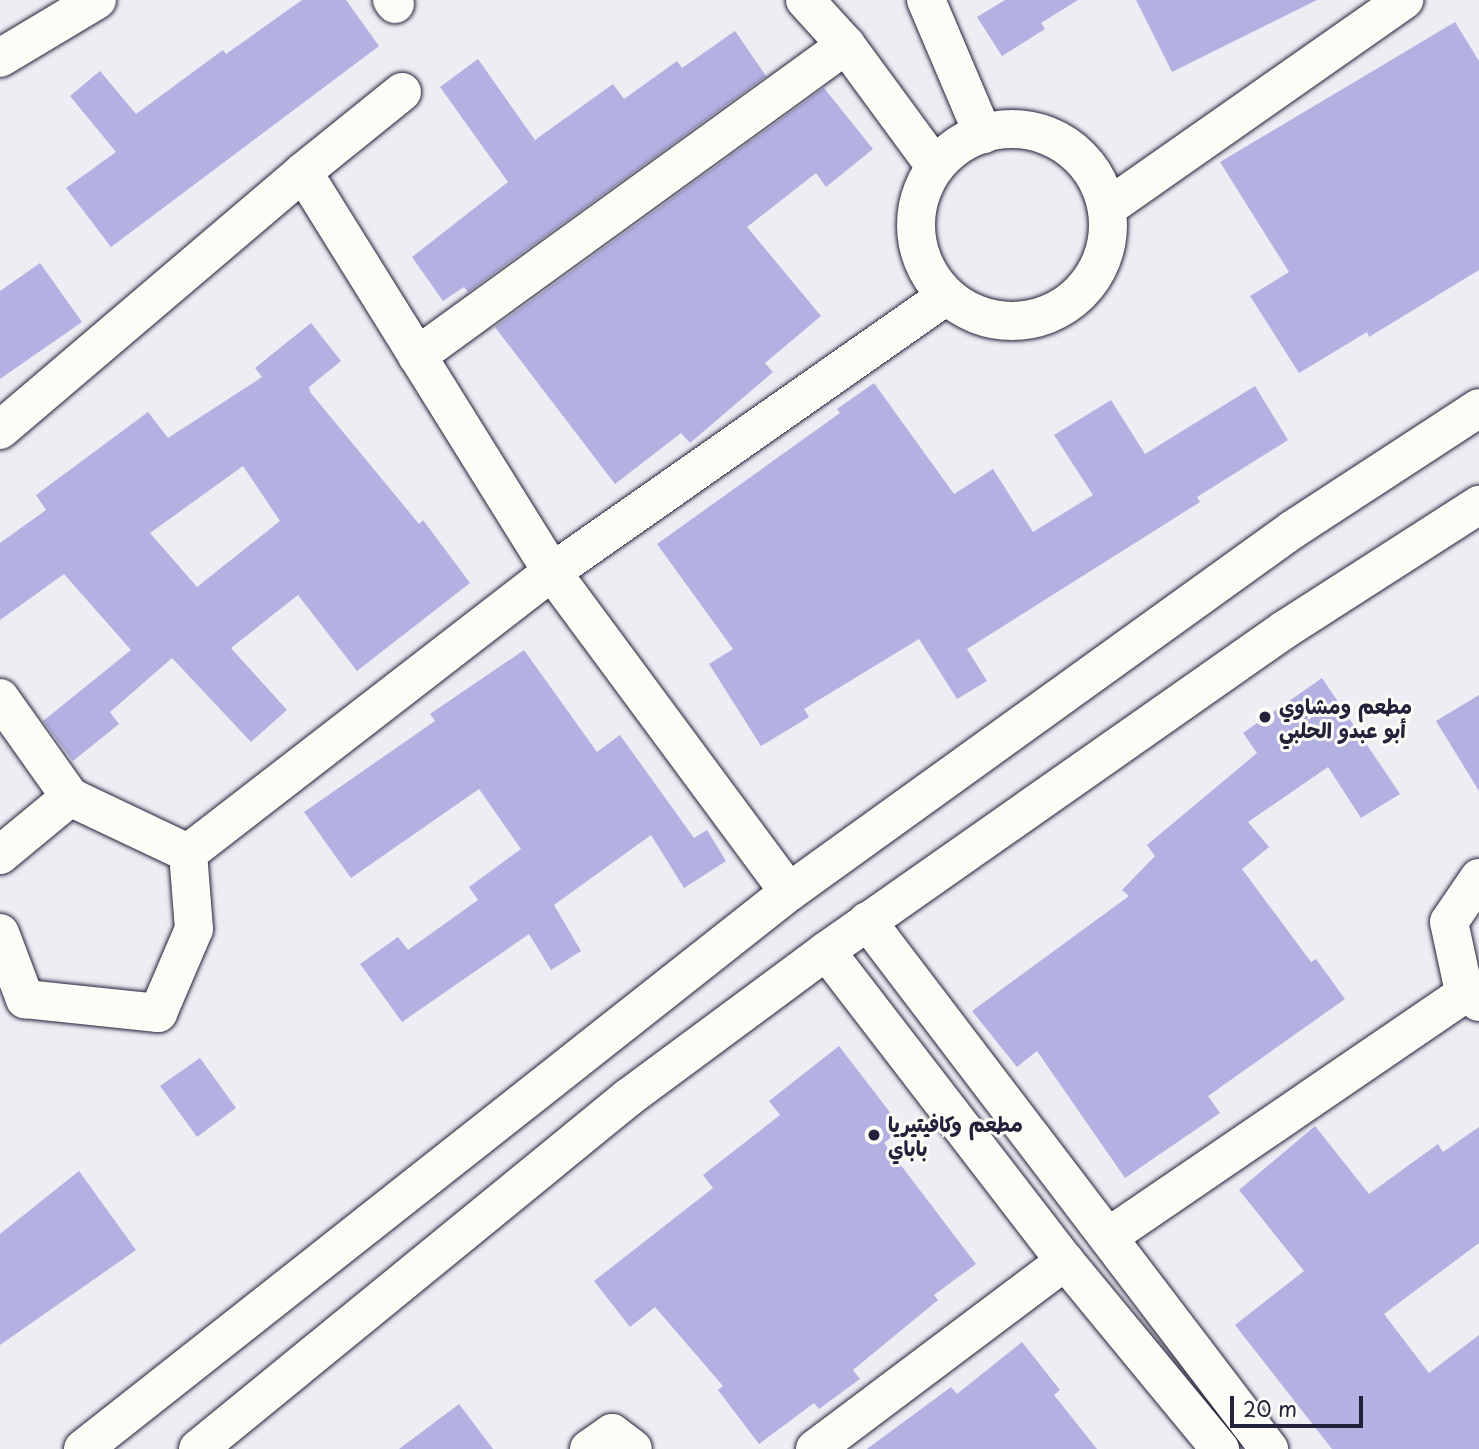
<!DOCTYPE html>
<html>
<head>
<meta charset="utf-8">
<style>
	body { margin:0 }
	#map { position:relative; width:1479px; height:1449px; overflow:hidden; background:#eeedf3; font-family:"Playpen Sans","Playpen Sans Arabic",sans-serif }
	div>[style] { position:absolute }
	.building>* { inset:0; background:#b2b1e2 }
	.roads { filter:drop-shadow(0 0 2px #22223b) drop-shadow(0 0 2px #22223b) }
	.street>* { height:38px; margin:-19px; padding:0 19px; transform-origin:19px; border-radius:19px; background:#fdfcf7 }
	.street>.ring { margin:-19px; padding:0; box-sizing:content-box; background:none; border:38px solid #fdfcf7; border-radius:50% }
	.secondary>* { height:38px; margin:-19px; padding:0 19px; transform-origin:19px; border-radius:19px; background:#fdfcf7 }
	.dots>* { width:19px; height:19px; translate:-50% -50%; box-sizing:border-box; border:4px solid #fdfcf7; border-radius:50% }
	span { translate:-50% -50%; white-space:nowrap; text-align:center; line-height:1.15; -webkit-text-stroke:6px #fdfcf7; paint-order:stroke }
	.poi-label { font-size:21px; color:#22223b; font-weight:700 }
	.left { translate:0 -50%; text-align:left }
	.scale { position:absolute; left:1230px; top:1396px; width:133px; height:32px; box-sizing:border-box; border:4px solid #22223b; border-top:0; padding-left:9px; font-size:21px; line-height:24px; white-space:nowrap; color:#22223b; -webkit-text-stroke:5px #fdfcf7; paint-order:stroke }
</style>
</head>
<body>
<div id="map">
	<div class="building">
		<div style="clip-path:polygon(302px 0,346px 0,379px 46px,111px 247px,66px 188px,116px 152px,70px 96px,100px 71px,136px 114px,223px 50px,226px 54px)"></div>
		<div style="clip-path:polygon(1005px 0,1078px 0,1041px 23px,1045px 29px,1002px 56px,977px 17px)"></div>
		<div style="clip-path:polygon(1136px 0,1317px 0,1172px 72px)"></div>
		<div style="clip-path:polygon(1455px 22px,1479px 61px,1479px 270px,1369px 337px,1367px 332px,1299px 373px,1250px 296px,1289px 272px,1220px 162px)"></div>
		<div style="clip-path:polygon(735px 31px,766px 76px,468px 292px,464px 287px,443px 301px,412px 257px,508px 182px,440px 87px,478px 59px,535px 140px,613px 84px,624px 99px,677px 61px,682px 68px)"></div>
		<div style="clip-path:polygon(824px 88px,873px 149px,826px 187px,816px 173px,747px 227px,821px 316px,765px 363px,773px 372px,690px 443px,681px 433px,615px 484px,495px 327px)"></div>
		<div style="clip-path:polygon(40px 263px,82px 322px,0 379px,0 291px)"></div>
		<div style="clip-path:polygon(evenodd,311px 323px,341px 361px,309px 387px,310px 392px,419px 524px,423px 520px,470px 583px,357px 671px,298px 595px,231px 648px,287px 710px,251px 742px,172px 658px,110px 712px,119px 724px,73px 761px,43px 721px,131px 650px,64px 574px,0 620px,0 543px,46px 510px,36px 495px,148px 412px,168px 438px,262px 377px,255px 368px,311px 323px,243px 466px,280px 521px,197px 587px,150px 533px,243px 466px)"></div>
		<div style="clip-path:polygon(874px 383px,954px 494px,993px 469px,1033px 532px,1093px 495px,1054px 435px,1111px 400px,1145px 454px,1255px 386px,1288px 440px,1197px 497px,1200px 502px,967px 649px,987px 681px,957px 699px,919px 639px,804px 709px,809px 717px,761px 746px,709px 664px,733px 649px,657px 544px,840px 413px,837px 409px)"></div>
		<div style="clip-path:polygon(524px 650px,597px 752px,620px 735px,694px 838px,707px 830px,726px 861px,684px 888px,651px 835px,554px 905px,581px 951px,551px 970px,529px 934px,402px 1022px,360px 964px,398px 937px,408px 950px,478px 900px,469px 887px,521px 849px,479px 789px,351px 878px,304px 812px,435px 721px,430px 714px)"></div>
		<div style="clip-path:polygon(1322px 678px,1400px 794px,1361px 818px,1328px 767px,1248px 822px,1269px 847px,1242px 869px,1311px 962px,1316px 959px,1345px 999px,1208px 1096px,1220px 1113px,1125px 1178px,1037px 1051px,1017px 1067px,972px 1011px,1129px 896px,1122px 890px,1155px 856px,1147px 845px,1257px 753px,1243px 733px)"></div>
		<div style="clip-path:polygon(1479px 695px,1479px 791px,1436px 721px)"></div>
		<div style="clip-path:polygon(839px 1046px,902px 1128px,884px 1143px,976px 1264px,934px 1295px,938px 1300px,853px 1370px,860px 1379px,819px 1409px,814px 1403px,759px 1444px,718px 1390px,723px 1386px,655px 1307px,630px 1327px,594px 1281px,713px 1188px,703px 1175px,780px 1115px,769px 1101px)"></div>
		<div style="clip-path:polygon(200px 1058px,236px 1108px,197px 1137px,160px 1086px)"></div>
		<div style="clip-path:polygon(1315px 1126px,1369px 1194px,1438px 1144px,1443px 1152px,1479px 1127px,1479px 1243px,1384px 1314px,1429px 1373px,1479px 1335px,1479px 1449px,1332px 1449px,1235px 1325px,1304px 1271px,1239px 1190px)"></div>
		<div style="clip-path:polygon(79px 1171px,136px 1250px,0 1345px,0 1234px)"></div>
		<div style="clip-path:polygon(1022px 1342px,1060px 1390px,1054px 1395px,1097px 1449px,867px 1449px,951px 1387px,957px 1394px)"></div>
		<div style="clip-path:polygon(459px 1404px,493px 1449px,399px 1449px)"></div>
	</div>
	<div class="roads">
		<div class="street">
			<div style="left:392px;top:0;width:5px;rotate:53deg"></div>
			<div style="left:805px;top:0;width:61px;rotate:47.7deg"></div>
			<div style="left:846px;top:45px;width:150px;rotate:53.7deg"></div>
			<div style="left:926px;top:0;width:146px;rotate:67deg"></div>
			<div style="left:0;top:58px;width:113px;rotate:-30.9deg"></div>
			<div style="left:402px;top:92px;width:127px;rotate:141.1deg"></div>
			<div style="left:303px;top:172px;width:471px;rotate:58.1deg"></div>
			<div style="left:552px;top:572px;width:398px;rotate:53.5deg"></div>
			<div class="ring" style="left:916px;top:129px;width:154px;height:154px"></div>
			<div style="left:1107px;top:208px;width:363px;rotate:-35deg"></div>
			<div style="left:417px;top:356px;width:530px;rotate:-35.94deg"></div>
			<div style="left:0;top:430px;width:398px;rotate:-40.4deg"></div>
			<div style="left:0;top:698px;width:121px;rotate:54.7deg"></div>
			<div style="left:70px;top:797px;width:131px;rotate:25.4deg"></div>
			<div style="left:188px;top:853px;width:460px;rotate:-37.7deg"></div>
			<div style="left:552px;top:572px;width:481px;rotate:-35deg"></div>
			<div style="left:0;top:855px;width:91px;rotate:-39.6deg"></div>
			<div style="left:1479px;top:878px;width:53px;rotate:124.3deg"></div>
			<div style="left:1449px;top:922px;width:61px;rotate:77.8deg"></div>
			<div style="left:1462px;top:982px;width:26px;rotate:50deg"></div>
			<div style="left:867px;top:921px;width:664px;rotate:52.72deg"></div>
			<div style="left:0;top:933px;width:71px;rotate:69.3deg"></div>
			<div style="left:25px;top:999px;width:134px;rotate:6deg"></div>
			<div style="left:158px;top:1013px;width:91px;rotate:-66.8deg"></div>
			<div style="left:194px;top:929px;width:76px;rotate:-94.5deg"></div>
			<div style="left:826px;top:951px;width:391px;rotate:52.4deg"></div>
			<div style="left:1108px;top:1237px;width:435px;rotate:-34.3deg"></div>
			<div style="left:589px;top:1449px;width:28px;rotate:-35deg"></div>
			<div style="left:612px;top:1433px;width:26px;rotate:37deg"></div>
			<div style="left:815px;top:1449px;width:313px;rotate:-36.9deg"></div>
			<div style="left:1065px;top:1261px;width:244px;rotate:50.5deg"></div>
		</div>
		<div class="secondary">
			<div style="left:83px;top:1449px;width:899px;rotate:-38.27deg"></div>
			<div style="left:789px;top:892px;width:620px;rotate:-35.74deg"></div>
			<div style="left:1292px;top:530px;width:223px;rotate:-33.1deg"></div>
			<div style="left:198px;top:1449px;width:556px;rotate:-39.24deg"></div>
			<div style="left:629px;top:1097px;width:245px;rotate:-36.5deg"></div>
			<div style="left:826px;top:951px;width:559px;rotate:-35.03deg"></div>
			<div style="left:1284px;top:630px;width:232px;rotate:-32.7deg"></div>
		</div>
	</div>
	<div class="dots">
		<div style="left:1265px;top:717px;background:#22223b"></div>
		<div style="left:874px;top:1135px;background:#22223b"></div>
	</div>
	<div class="poi-label">
		<span class="left" style="left:1279px;top:717px">مطعم ومشاوي<br>أبو عبدو الحلبي</span>
		<span class="left" style="left:888px;top:1135px">مطعم وكافيتيريا<br>باباي</span>
	</div>
	<div class="scale">20 m</div>
</div>
</body>
</html>
